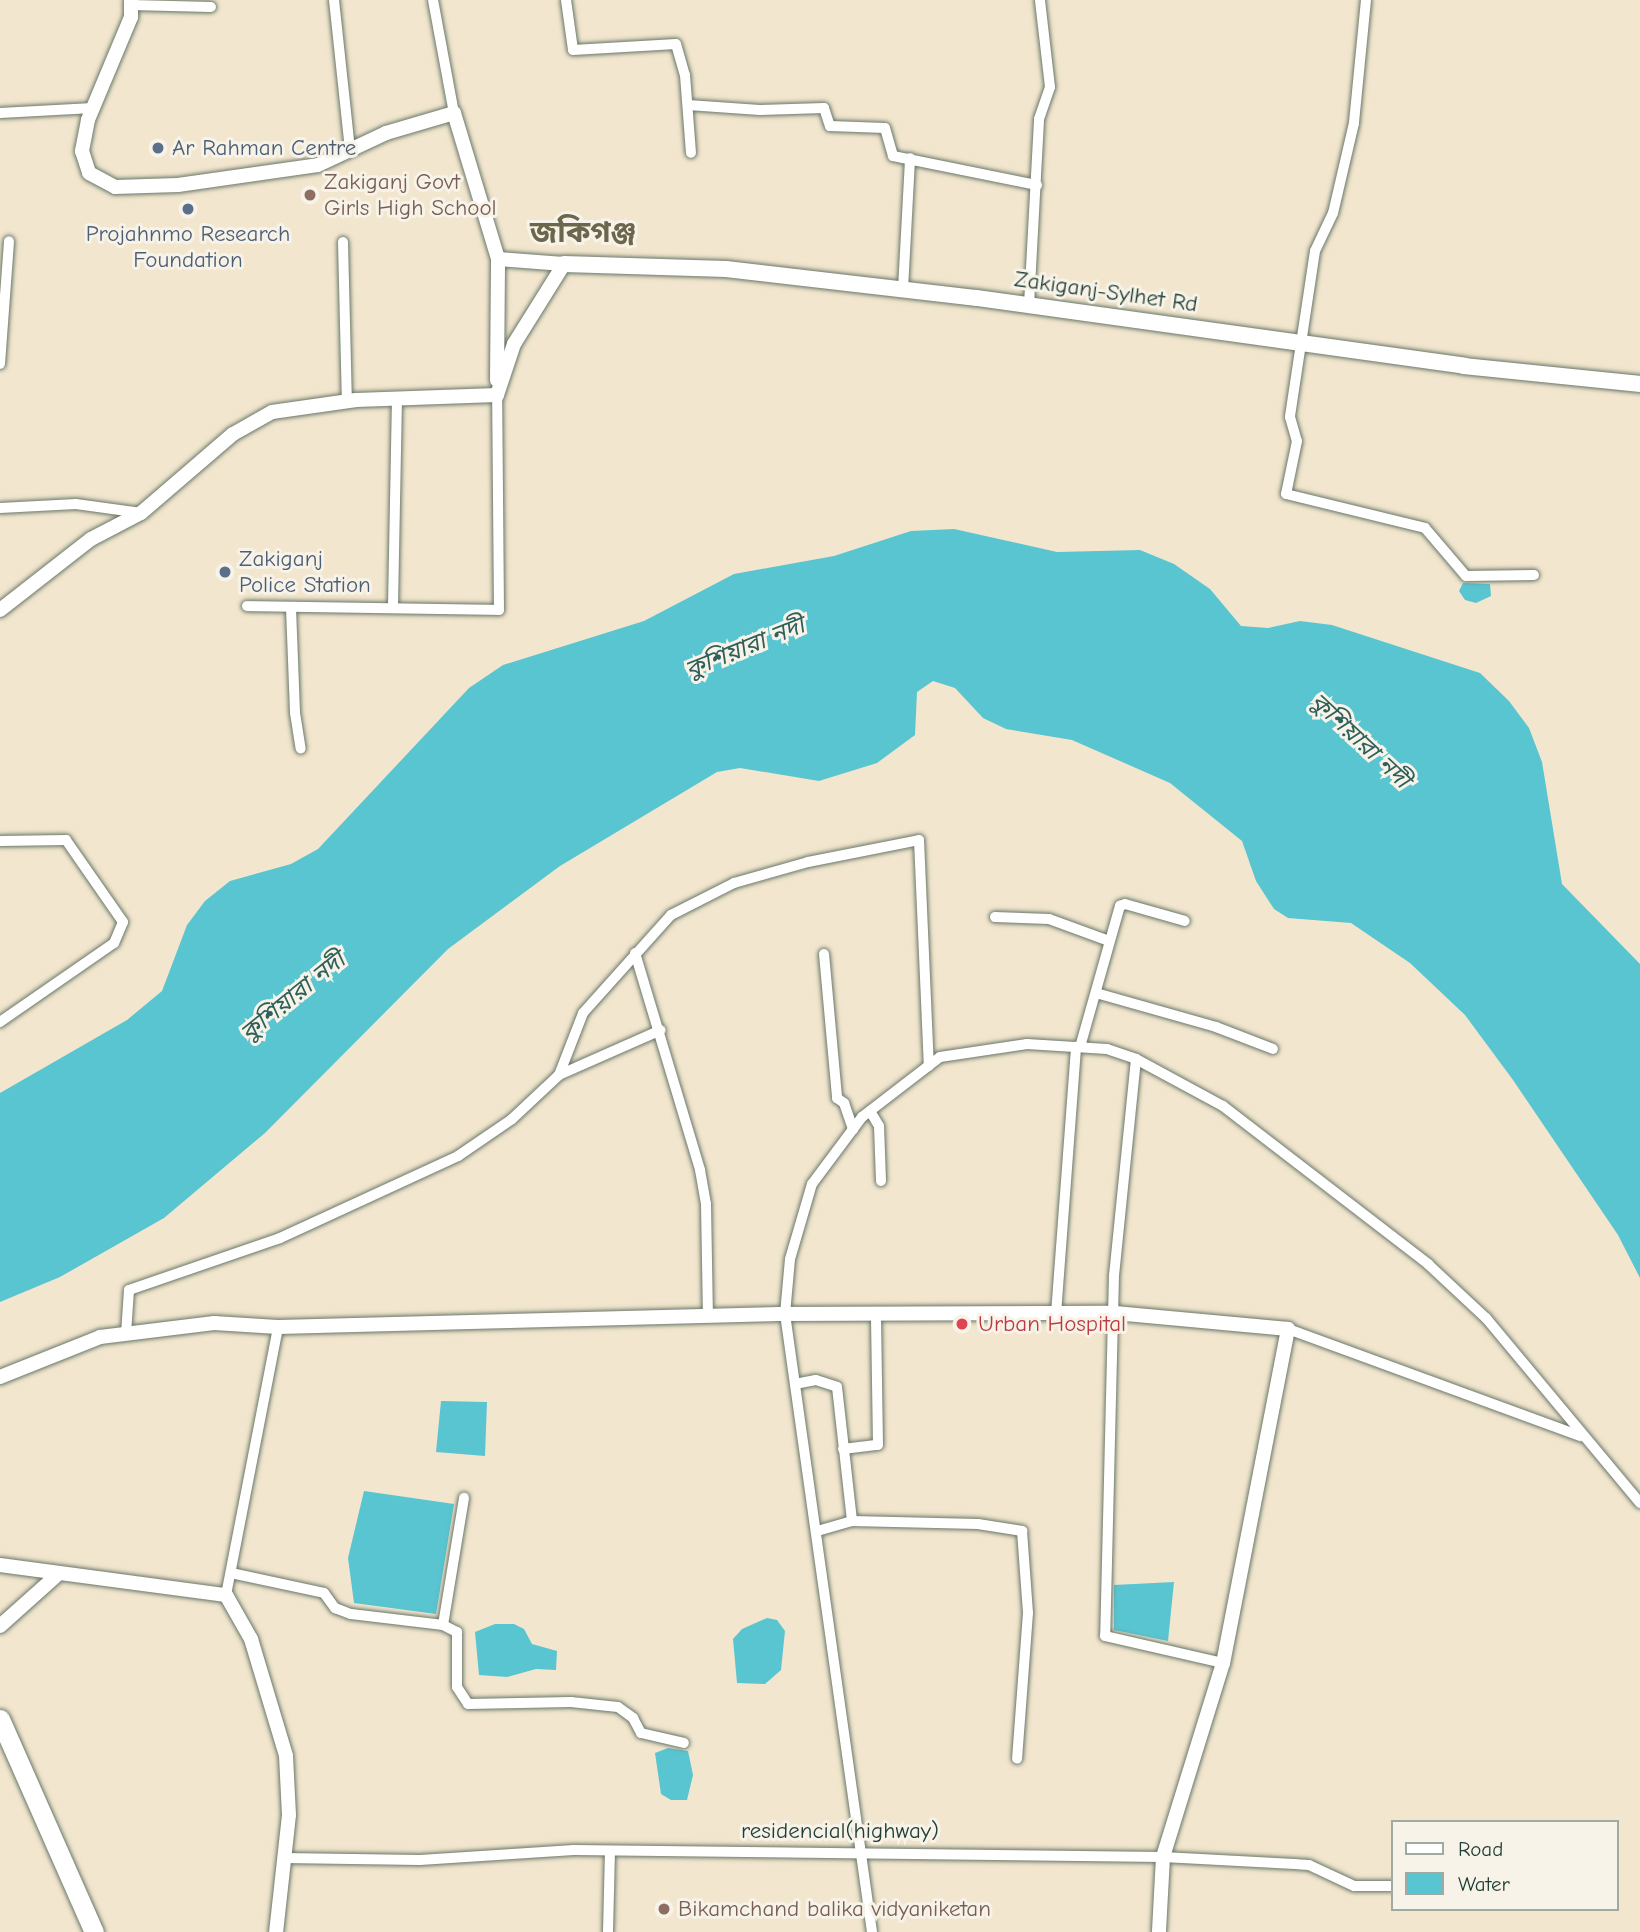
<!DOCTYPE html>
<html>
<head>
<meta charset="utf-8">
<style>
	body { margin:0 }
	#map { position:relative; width:1640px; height:1932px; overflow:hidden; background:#f2e6ce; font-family:"Comic Neue","Noto Sans Bengali",sans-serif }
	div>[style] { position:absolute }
	.water>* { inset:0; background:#59c5d1 }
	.roads { filter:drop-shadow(0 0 2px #69786a) drop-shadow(0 0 2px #69786a) }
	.street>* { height:10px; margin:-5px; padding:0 5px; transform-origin:5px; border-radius:5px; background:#fff }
	.secondary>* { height:14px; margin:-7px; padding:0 7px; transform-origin:7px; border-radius:7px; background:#fff }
	.primary>* { height:16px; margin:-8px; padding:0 8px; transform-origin:8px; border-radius:8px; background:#fff }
	.highway>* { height:19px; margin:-9.5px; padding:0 9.5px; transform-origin:9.5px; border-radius:9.5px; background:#fff }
	.dots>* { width:19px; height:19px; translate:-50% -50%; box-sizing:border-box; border:4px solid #f7f3e8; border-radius:50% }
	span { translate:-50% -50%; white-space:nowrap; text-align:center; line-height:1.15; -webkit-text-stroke:6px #f7f3e8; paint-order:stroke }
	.service-label { font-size:23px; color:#4e5e75 }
	.left { translate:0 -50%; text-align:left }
	.education-label { font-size:23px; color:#785e54 }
	.street-label { font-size:23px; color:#1f3d34 }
	.health-label { font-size:23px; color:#be3a42 }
	.water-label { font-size:24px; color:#2e5f5b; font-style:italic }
	.district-label { font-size:30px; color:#6b664c; font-weight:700 }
	.legend { position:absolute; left:1391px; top:1820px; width:228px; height:91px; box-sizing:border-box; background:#f7f3e8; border:2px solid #a1aaa0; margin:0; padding:9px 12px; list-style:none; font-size:21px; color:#1f3d34 }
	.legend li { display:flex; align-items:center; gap:14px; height:35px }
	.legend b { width:35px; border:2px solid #a1aaa0 }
</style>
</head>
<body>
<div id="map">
	<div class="water">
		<div style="clip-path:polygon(954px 529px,1057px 552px,1140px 550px,1174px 564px,1210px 589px,1241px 626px,1268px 628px,1300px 621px,1332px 625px,1480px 673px,1509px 701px,1529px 728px,1542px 762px,1562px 884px,1640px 964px,1640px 1278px,1618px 1235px,1513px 1080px,1465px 1015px,1410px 963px,1351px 923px,1288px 918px,1274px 909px,1256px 881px,1242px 841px,1170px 783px,1072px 740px,1006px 729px,983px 718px,955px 688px,933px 681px,917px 692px,915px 735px,877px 763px,819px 781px,740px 768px,717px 772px,560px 866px,448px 949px,265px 1133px,164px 1218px,60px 1277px,0 1302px,0 1093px,127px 1020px,162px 991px,187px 925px,205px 901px,230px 881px,291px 864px,318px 849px,469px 688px,503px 665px,644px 621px,734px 574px,834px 556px,911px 531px)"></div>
		<div style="clip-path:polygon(1463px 583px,1490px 584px,1491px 596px,1476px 603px,1465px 600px,1459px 591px)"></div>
		<div style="clip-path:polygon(441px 1401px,487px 1402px,485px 1456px,436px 1452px)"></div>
		<div style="clip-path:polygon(364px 1491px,454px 1504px,436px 1614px,354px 1603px,348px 1558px)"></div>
		<div style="clip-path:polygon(1174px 1582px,1168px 1641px,1114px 1630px,1114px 1585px)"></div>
		<div style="clip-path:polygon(767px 1618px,777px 1620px,785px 1631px,781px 1670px,765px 1684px,737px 1683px,733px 1639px,742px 1629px)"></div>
		<div style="clip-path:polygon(495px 1624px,514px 1624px,524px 1629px,532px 1644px,557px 1651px,556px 1670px,536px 1669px,507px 1677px,479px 1675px,475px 1632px)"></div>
		<div style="clip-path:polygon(668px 1748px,688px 1751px,693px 1775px,687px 1800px,671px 1800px,661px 1794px,655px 1753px)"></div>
	</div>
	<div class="roads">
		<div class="street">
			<div style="left:334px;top:0;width:151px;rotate:83.9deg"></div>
			<div style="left:433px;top:0;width:115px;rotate:79.5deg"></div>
			<div style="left:566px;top:0;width:50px;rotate:82deg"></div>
			<div style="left:573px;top:50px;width:103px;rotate:-3.3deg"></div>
			<div style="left:676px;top:44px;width:32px;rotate:74deg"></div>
			<div style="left:685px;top:75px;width:78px;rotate:85.6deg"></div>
			<div style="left:1366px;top:0;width:124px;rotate:95.6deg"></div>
			<div style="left:1354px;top:123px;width:92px;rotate:103.1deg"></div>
			<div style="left:1333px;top:213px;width:42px;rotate:115.3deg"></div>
			<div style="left:1315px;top:251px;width:168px;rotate:98.6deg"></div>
			<div style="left:1290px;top:417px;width:25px;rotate:74deg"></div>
			<div style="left:1297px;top:441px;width:54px;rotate:101.7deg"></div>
			<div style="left:1286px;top:494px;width:143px;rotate:13.7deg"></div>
			<div style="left:1425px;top:528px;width:63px;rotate:49.5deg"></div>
			<div style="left:1466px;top:576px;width:68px;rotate:-0.8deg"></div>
			<div style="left:131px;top:5px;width:80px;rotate:1.4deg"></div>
			<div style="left:688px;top:105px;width:72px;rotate:4deg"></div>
			<div style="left:760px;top:110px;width:64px;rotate:-1.8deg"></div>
			<div style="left:824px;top:108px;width:19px;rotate:72deg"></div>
			<div style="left:830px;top:126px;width:55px;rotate:2.1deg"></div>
			<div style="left:885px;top:128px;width:29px;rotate:74deg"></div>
			<div style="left:893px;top:156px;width:147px;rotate:11.4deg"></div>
			<div style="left:0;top:113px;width:93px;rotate:-3.1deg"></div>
			<div style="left:343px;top:242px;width:159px;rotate:88.6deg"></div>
			<div style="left:903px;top:289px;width:131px;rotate:-86.9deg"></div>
			<div style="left:1029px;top:305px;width:186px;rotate:-86.9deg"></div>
			<div style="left:1039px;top:119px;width:34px;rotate:-71deg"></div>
			<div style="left:1050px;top:87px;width:88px;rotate:-96.6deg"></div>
			<div style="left:0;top:364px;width:123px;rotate:-85.8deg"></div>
			<div style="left:0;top:508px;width:76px;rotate:-3deg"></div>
			<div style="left:76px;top:504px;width:66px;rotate:7.9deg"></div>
			<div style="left:247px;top:606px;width:252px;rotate:0.9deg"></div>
			<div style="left:499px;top:610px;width:215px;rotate:-90.5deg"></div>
			<div style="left:393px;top:606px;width:207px;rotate:-88.9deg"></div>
			<div style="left:291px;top:608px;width:105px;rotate:87.8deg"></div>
			<div style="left:295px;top:713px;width:36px;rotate:81deg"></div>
			<div style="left:0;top:841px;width:66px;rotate:-0.9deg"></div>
			<div style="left:66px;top:840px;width:100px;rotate:55.2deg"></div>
			<div style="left:123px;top:922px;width:23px;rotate:113deg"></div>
			<div style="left:114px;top:943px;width:139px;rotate:145.3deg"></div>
			<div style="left:995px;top:917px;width:54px;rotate:2.1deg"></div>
			<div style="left:1049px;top:919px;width:64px;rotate:20.1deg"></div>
			<div style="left:635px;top:953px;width:227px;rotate:73.3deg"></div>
			<div style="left:700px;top:1170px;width:35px;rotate:80deg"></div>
			<div style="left:706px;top:1204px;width:112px;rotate:89deg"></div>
			<div style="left:824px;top:954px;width:145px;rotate:84.8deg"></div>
			<div style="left:837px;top:1098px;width:9px;rotate:36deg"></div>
			<div style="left:844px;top:1103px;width:28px;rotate:71deg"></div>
			<div style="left:1096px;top:993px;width:125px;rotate:15.8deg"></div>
			<div style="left:1216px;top:1027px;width:61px;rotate:21.1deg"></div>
			<div style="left:1080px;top:1047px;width:147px;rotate:-74.2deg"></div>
			<div style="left:1120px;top:906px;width:5px;rotate:-22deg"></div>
			<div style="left:1125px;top:904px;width:62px;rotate:15.8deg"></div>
			<div style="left:1136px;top:1059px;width:217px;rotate:95.8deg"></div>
			<div style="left:1114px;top:1275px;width:361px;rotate:91.4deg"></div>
			<div style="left:1105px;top:1636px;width:121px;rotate:12.9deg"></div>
			<div style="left:559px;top:1075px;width:111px;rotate:-23.8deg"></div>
			<div style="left:870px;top:1111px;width:17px;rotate:59deg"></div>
			<div style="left:879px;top:1126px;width:55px;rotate:87.9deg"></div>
			<div style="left:1056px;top:1314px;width:268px;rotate:-85.7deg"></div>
			<div style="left:1288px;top:1329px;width:312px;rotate:20.1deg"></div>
			<div style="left:126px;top:1334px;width:44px;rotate:-86.1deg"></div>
			<div style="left:129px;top:1290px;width:160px;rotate:-19deg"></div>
			<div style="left:280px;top:1238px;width:196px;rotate:-24.7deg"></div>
			<div style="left:458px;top:1156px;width:65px;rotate:-34.4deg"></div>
			<div style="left:512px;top:1119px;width:64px;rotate:-43.1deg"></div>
			<div style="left:559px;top:1075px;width:66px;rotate:-68.8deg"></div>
			<div style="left:583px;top:1013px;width:132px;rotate:-48.1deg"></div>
			<div style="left:671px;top:915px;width:71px;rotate:-26.9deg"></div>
			<div style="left:734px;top:883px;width:77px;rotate:-15.8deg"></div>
			<div style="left:808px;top:862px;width:113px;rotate:-11.2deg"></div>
			<div style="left:919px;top:840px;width:226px;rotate:87.5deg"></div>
			<div style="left:795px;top:1384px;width:21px;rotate:-11deg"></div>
			<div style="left:816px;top:1380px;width:22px;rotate:18deg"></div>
			<div style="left:837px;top:1387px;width:135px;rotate:83.6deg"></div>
			<div style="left:852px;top:1521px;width:37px;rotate:164deg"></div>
			<div style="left:843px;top:1449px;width:35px;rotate:-7deg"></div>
			<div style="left:878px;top:1445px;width:131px;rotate:-90.9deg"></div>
			<div style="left:852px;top:1521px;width:126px;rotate:1.4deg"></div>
			<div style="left:978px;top:1524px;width:45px;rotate:9deg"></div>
			<div style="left:1022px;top:1531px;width:82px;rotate:85.8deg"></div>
			<div style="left:1028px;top:1613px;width:146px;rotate:94.3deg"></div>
			<div style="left:231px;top:1573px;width:95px;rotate:12.1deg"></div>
			<div style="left:324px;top:1593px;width:19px;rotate:54deg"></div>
			<div style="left:335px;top:1608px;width:17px;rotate:21deg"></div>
			<div style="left:351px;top:1614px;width:93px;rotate:6.8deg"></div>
			<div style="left:443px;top:1625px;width:16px;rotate:27deg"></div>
			<div style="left:457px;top:1632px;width:55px;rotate:90deg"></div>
			<div style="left:457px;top:1687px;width:20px;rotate:57deg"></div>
			<div style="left:468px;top:1704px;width:103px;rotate:-1.1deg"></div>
			<div style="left:571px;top:1702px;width:47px;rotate:6.1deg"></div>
			<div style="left:618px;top:1707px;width:19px;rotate:36deg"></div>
			<div style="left:633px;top:1718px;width:17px;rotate:62deg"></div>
			<div style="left:641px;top:1733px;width:44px;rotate:13.1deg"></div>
			<div style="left:226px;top:1595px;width:273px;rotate:-79deg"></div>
			<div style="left:443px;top:1625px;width:129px;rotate:-80.6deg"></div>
			<div style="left:283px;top:1858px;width:137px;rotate:0.8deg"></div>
			<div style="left:420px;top:1860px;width:154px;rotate:-3.7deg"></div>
			<div style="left:574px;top:1850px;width:589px;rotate:0.68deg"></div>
			<div style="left:1163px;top:1857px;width:146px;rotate:3.1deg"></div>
			<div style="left:1309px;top:1865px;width:50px;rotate:25deg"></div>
			<div style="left:1354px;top:1886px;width:39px"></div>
			<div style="left:608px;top:1932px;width:81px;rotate:-88.6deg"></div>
			<div style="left:872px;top:1932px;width:624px;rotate:-98.01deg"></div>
			<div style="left:785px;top:1314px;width:55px;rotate:-84.8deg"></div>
			<div style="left:790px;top:1259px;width:78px;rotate:-73.7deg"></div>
			<div style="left:812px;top:1184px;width:84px;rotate:-53.3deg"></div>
			<div style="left:862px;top:1117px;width:98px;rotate:-37.6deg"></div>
			<div style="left:940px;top:1057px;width:88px;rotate:-8.5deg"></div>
			<div style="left:1027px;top:1044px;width:80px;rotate:3.6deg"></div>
			<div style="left:1107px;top:1049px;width:31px;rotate:19deg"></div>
			<div style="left:1136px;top:1059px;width:99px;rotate:28.4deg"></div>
			<div style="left:1223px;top:1106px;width:259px;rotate:37.6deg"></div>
			<div style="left:1428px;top:1264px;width:79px;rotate:43deg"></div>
			<div style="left:1486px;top:1318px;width:241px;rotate:50.2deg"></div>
		</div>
		<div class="secondary">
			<div style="left:131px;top:0;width:17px;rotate:90deg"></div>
			<div style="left:131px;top:17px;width:112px;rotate:112.7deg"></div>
			<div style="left:88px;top:120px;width:32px;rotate:101deg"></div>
			<div style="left:82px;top:151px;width:23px;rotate:72deg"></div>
			<div style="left:89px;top:173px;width:30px;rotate:28deg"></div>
			<div style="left:115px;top:187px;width:63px;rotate:-1.8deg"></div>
			<div style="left:178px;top:185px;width:141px;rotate:-8.1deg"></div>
			<div style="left:318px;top:165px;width:75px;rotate:-25.2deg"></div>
			<div style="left:386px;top:133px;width:71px;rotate:-16.4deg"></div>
			<div style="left:454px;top:113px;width:152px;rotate:73.2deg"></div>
			<div style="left:498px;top:259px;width:66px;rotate:4.3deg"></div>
			<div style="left:497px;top:380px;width:121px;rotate:-89.5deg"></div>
			<div style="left:497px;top:395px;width:54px;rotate:-71.6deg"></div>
			<div style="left:514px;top:344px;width:94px;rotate:-58deg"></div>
			<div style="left:0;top:610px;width:115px;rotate:-38deg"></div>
			<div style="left:91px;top:539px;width:56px;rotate:-27.5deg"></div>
			<div style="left:141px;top:513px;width:121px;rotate:-40.7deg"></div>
			<div style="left:233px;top:434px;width:45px;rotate:-29.4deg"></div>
			<div style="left:272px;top:412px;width:85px;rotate:-8.1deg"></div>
			<div style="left:356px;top:400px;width:141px;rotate:-2deg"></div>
			<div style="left:0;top:1377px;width:108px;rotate:-21.8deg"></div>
			<div style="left:100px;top:1337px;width:115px;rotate:-7deg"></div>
			<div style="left:214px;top:1323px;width:64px;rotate:3.6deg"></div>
			<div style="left:278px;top:1327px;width:501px;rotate:-1.49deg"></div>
			<div style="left:779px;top:1314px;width:336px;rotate:-0.2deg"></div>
			<div style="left:1115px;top:1313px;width:174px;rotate:5.3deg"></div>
			<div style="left:1288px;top:1329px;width:340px;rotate:101deg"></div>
			<div style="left:1223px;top:1663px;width:203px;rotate:107.2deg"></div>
			<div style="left:1163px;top:1857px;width:75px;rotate:93.1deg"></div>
			<div style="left:0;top:1565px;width:228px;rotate:7.6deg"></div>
			<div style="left:226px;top:1595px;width:51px;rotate:60.4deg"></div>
			<div style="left:251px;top:1639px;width:122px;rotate:73.3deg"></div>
			<div style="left:286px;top:1756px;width:59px;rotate:87.1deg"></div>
			<div style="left:289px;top:1815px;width:118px;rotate:96.3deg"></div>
			<div style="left:0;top:1626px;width:76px;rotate:-41.8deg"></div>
		</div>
		<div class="primary">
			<div style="left:564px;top:264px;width:162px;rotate:1.8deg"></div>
			<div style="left:726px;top:269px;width:253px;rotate:6.6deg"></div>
			<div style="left:977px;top:298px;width:492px;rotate:7.9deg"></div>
			<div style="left:1464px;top:366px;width:177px;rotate:5.8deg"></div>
		</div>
		<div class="highway">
			<div style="left:0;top:1719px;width:233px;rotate:66.2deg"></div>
		</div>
	</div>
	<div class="dots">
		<div style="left:158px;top:148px;background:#5c6f8a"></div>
		<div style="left:310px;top:195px;background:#8d6e63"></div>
		<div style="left:188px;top:209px;background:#5c6f8a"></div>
		<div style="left:225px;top:572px;background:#5c6f8a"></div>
		<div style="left:962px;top:1324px;background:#e0444e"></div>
		<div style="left:664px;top:1909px;background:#8d6e63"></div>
	</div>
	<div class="service-label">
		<span class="left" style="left:172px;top:148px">Ar Rahman Centre</span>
		<span style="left:188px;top:247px">Projahnmo Research<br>Foundation</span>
		<span class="left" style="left:239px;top:572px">Zakiganj<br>Police Station</span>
	</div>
	<div class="education-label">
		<span class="left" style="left:324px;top:195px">Zakiganj Govt<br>Girls High School</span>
		<span class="left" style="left:678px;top:1909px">Bikamchand balika vidyaniketan</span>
	</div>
	<div class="street-label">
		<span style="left:1106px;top:292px;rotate:8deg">Zakiganj-Sylhet Rd</span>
		<span style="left:840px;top:1831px">residencial(highway)</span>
	</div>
	<div class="health-label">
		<span class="left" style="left:978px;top:1324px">Urban Hospital</span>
	</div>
	<div class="water-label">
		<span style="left:745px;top:648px;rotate:-22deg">কুশিয়ারা নদী</span>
		<span style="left:1360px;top:741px;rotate:43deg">কুশিয়ারা নদী</span>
		<span style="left:293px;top:997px;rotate:-39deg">কুশিয়ারা নদী</span>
	</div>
	<div class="district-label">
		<span style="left:583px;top:233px">জকিগঞ্জ</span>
	</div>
	<ul class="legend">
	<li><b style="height:9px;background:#fff"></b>Road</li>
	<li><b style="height:19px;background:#59c5d1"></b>Water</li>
	</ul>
</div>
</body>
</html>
